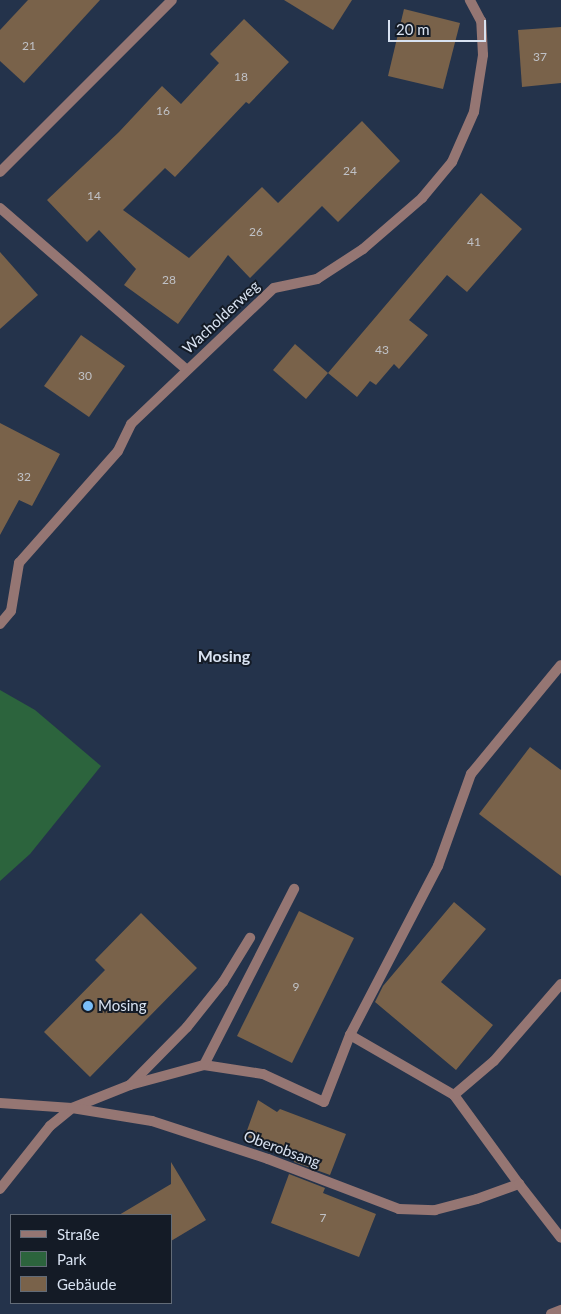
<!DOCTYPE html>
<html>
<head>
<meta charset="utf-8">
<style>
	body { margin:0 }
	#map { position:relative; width:561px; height:1314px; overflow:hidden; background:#24334b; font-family:Lato,sans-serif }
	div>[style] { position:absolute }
	.green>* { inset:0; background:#2c643d }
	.building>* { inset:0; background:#79624a }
	.service>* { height:10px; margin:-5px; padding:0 5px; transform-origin:5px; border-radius:5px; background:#957673 }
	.minor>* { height:10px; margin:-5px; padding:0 5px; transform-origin:5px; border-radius:5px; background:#957673 }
	.dots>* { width:14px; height:14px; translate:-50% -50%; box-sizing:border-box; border:2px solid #141b26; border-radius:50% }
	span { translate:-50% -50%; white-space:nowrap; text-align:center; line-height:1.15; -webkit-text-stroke:4px #141b26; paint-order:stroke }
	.number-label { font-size:12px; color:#c0c2c7 }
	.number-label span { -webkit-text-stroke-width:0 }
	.street-label { font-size:15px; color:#d8e2f1 }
	.poi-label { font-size:15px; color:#d8e2f1 }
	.left { translate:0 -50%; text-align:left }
	.neighbourhood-label { font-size:16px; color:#d8e2f1; font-weight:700 }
	.legend { position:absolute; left:10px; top:1214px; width:162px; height:90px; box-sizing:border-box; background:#141b26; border:1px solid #626b77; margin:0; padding:6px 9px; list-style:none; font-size:15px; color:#d8e2f1 }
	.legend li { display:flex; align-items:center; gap:10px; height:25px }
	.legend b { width:25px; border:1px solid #626b77 }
	.scale { position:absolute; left:388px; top:20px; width:98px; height:22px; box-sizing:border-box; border:2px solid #d8e2f1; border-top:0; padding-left:6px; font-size:15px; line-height:18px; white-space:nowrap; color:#d8e2f1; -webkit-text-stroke:4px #141b26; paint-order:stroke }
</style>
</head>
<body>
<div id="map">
	<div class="green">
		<div style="clip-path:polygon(0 690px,35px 710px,101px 766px,30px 854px,0 881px)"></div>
	</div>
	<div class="building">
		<div style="clip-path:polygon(28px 0,100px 0,24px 83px,0 61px,0 30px)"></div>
		<div style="clip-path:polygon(284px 0,352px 0,333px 30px)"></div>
		<div style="clip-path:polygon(404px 9px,460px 23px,443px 89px,388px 76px)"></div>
		<div style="clip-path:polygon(244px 19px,289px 62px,249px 104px,246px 102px,175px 177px,165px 168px,123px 210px,189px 258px,262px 187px,278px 203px,362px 121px,400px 161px,338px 222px,322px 206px,250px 278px,228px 255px,178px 324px,124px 285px,136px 269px,99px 230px,87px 242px,47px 200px,119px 132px,162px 86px,181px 104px,219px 63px,210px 54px)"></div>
		<div style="clip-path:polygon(561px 27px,561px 83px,522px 87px,518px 30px)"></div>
		<div style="clip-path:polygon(481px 193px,522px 229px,467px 292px,447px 275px,409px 320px,428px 335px,399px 369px,394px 364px,376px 385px,370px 381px,357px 397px,328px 373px)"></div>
		<div style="clip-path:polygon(0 252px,38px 295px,0 329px)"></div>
		<div style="clip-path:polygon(81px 335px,125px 366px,89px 417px,44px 386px)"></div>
		<div style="clip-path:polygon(295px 344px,328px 373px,306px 399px,273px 370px)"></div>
		<div style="clip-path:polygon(0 423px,60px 454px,32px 506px,19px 500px,0 535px)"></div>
		<div style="clip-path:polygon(530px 747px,561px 770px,561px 876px,479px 814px)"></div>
		<div style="clip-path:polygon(454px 902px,486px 929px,441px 982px,493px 1025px,456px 1070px,375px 1002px,383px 986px)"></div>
		<div style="clip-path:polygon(299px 911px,354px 938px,292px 1063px,237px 1036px)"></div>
		<div style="clip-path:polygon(141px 913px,197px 968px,90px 1077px,44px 1032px,105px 970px,95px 960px)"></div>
		<div style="clip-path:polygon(258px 1100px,277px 1112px,280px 1109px,346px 1134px,330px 1175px,294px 1162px,296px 1156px,245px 1136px)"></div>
		<div style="clip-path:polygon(171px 1162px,206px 1220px,171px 1241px,171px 1215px,119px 1215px,171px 1184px)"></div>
		<div style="clip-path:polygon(289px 1174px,325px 1188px,323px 1193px,376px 1214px,359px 1257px,271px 1223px)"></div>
	</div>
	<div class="service">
		<div style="left:350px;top:1035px;width:191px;rotate:-62.5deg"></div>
		<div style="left:438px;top:866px;width:98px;rotate:-70.3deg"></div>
		<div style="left:471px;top:774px;width:141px;rotate:-50.5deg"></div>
		<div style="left:204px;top:1065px;width:60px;rotate:8.7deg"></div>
		<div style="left:263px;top:1074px;width:67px;rotate:24.7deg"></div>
		<div style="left:324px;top:1102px;width:72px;rotate:-68.8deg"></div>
		<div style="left:350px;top:1035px;width:120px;rotate:30deg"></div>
		<div style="left:454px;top:1095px;width:110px;rotate:53.9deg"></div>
		<div style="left:130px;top:1085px;width:81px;rotate:-45.5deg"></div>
		<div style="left:187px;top:1027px;width:58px;rotate:-51.3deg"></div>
		<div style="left:223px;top:982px;width:52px;rotate:-58.5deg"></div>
		<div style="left:454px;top:1095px;width:52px;rotate:-40.4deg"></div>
		<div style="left:494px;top:1061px;width:102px;rotate:-49deg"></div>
		<div style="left:0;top:1103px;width:72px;rotate:4deg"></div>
		<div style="left:72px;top:1108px;width:62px;rotate:-21.6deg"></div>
		<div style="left:130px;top:1085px;width:77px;rotate:-15.1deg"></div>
		<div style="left:204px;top:1065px;width:198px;rotate:-62.9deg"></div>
	</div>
	<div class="minor">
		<div style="left:0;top:172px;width:243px;rotate:-45deg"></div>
		<div style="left:0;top:208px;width:247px;rotate:40.9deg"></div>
		<div style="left:0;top:624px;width:17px;rotate:-50deg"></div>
		<div style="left:11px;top:611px;width:49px;rotate:-80.5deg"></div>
		<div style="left:19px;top:563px;width:149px;rotate:-48.5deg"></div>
		<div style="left:118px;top:451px;width:30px;rotate:-64deg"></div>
		<div style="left:131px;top:424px;width:197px;rotate:-43.6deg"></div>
		<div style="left:274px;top:288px;width:44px;rotate:-11.8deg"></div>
		<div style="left:317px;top:279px;width:55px;rotate:-33.1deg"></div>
		<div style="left:363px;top:249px;width:78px;rotate:-40.8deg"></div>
		<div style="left:422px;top:198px;width:47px;rotate:-50.2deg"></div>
		<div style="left:452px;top:162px;width:55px;rotate:-66.3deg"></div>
		<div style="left:474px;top:112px;width:58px;rotate:-81deg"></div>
		<div style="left:483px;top:55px;width:34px;rotate:-93deg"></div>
		<div style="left:481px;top:21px;width:24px;rotate:-118deg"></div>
		<div style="left:0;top:1189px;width:80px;rotate:-51.6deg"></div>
		<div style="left:50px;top:1126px;width:28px;rotate:-39deg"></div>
		<div style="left:72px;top:1108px;width:81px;rotate:9.2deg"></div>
		<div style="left:152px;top:1121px;width:122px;rotate:18.1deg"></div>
		<div style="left:268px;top:1159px;width:140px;rotate:20.9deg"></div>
		<div style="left:399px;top:1209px;width:36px;rotate:2deg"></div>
		<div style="left:435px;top:1210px;width:43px;rotate:-14.7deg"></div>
		<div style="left:477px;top:1199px;width:45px;rotate:-19.7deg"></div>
		<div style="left:519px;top:1184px;width:68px;rotate:52.1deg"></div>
		<div style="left:551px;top:1314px;width:11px;rotate:-22deg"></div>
	</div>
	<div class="dots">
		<div style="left:88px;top:1006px;background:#7abef8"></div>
	</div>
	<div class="number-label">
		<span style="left:29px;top:46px">21</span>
		<span style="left:540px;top:57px">37</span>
		<span style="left:241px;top:77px">18</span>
		<span style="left:163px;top:111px">16</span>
		<span style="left:350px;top:171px">24</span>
		<span style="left:94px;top:196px">14</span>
		<span style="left:256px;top:232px">26</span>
		<span style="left:474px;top:242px">41</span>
		<span style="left:169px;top:280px">28</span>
		<span style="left:382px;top:350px">43</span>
		<span style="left:85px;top:376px">30</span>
		<span style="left:24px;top:477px">32</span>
		<span style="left:296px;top:987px">9</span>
		<span style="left:323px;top:1218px">7</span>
	</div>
	<div class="street-label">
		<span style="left:221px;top:317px;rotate:-43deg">Wacholderweg</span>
		<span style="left:282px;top:1149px;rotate:20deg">Oberobsang</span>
	</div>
	<div class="poi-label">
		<span class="left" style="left:98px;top:1006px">Mosing</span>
	</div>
	<div class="neighbourhood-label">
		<span style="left:224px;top:656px">Mosing</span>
	</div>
	<ul class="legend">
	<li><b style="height:6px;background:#957673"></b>Straße</li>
	<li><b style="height:14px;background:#2c643d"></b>Park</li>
	<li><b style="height:14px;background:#79624a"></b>Gebäude</li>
	</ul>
	<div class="scale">20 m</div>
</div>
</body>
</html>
